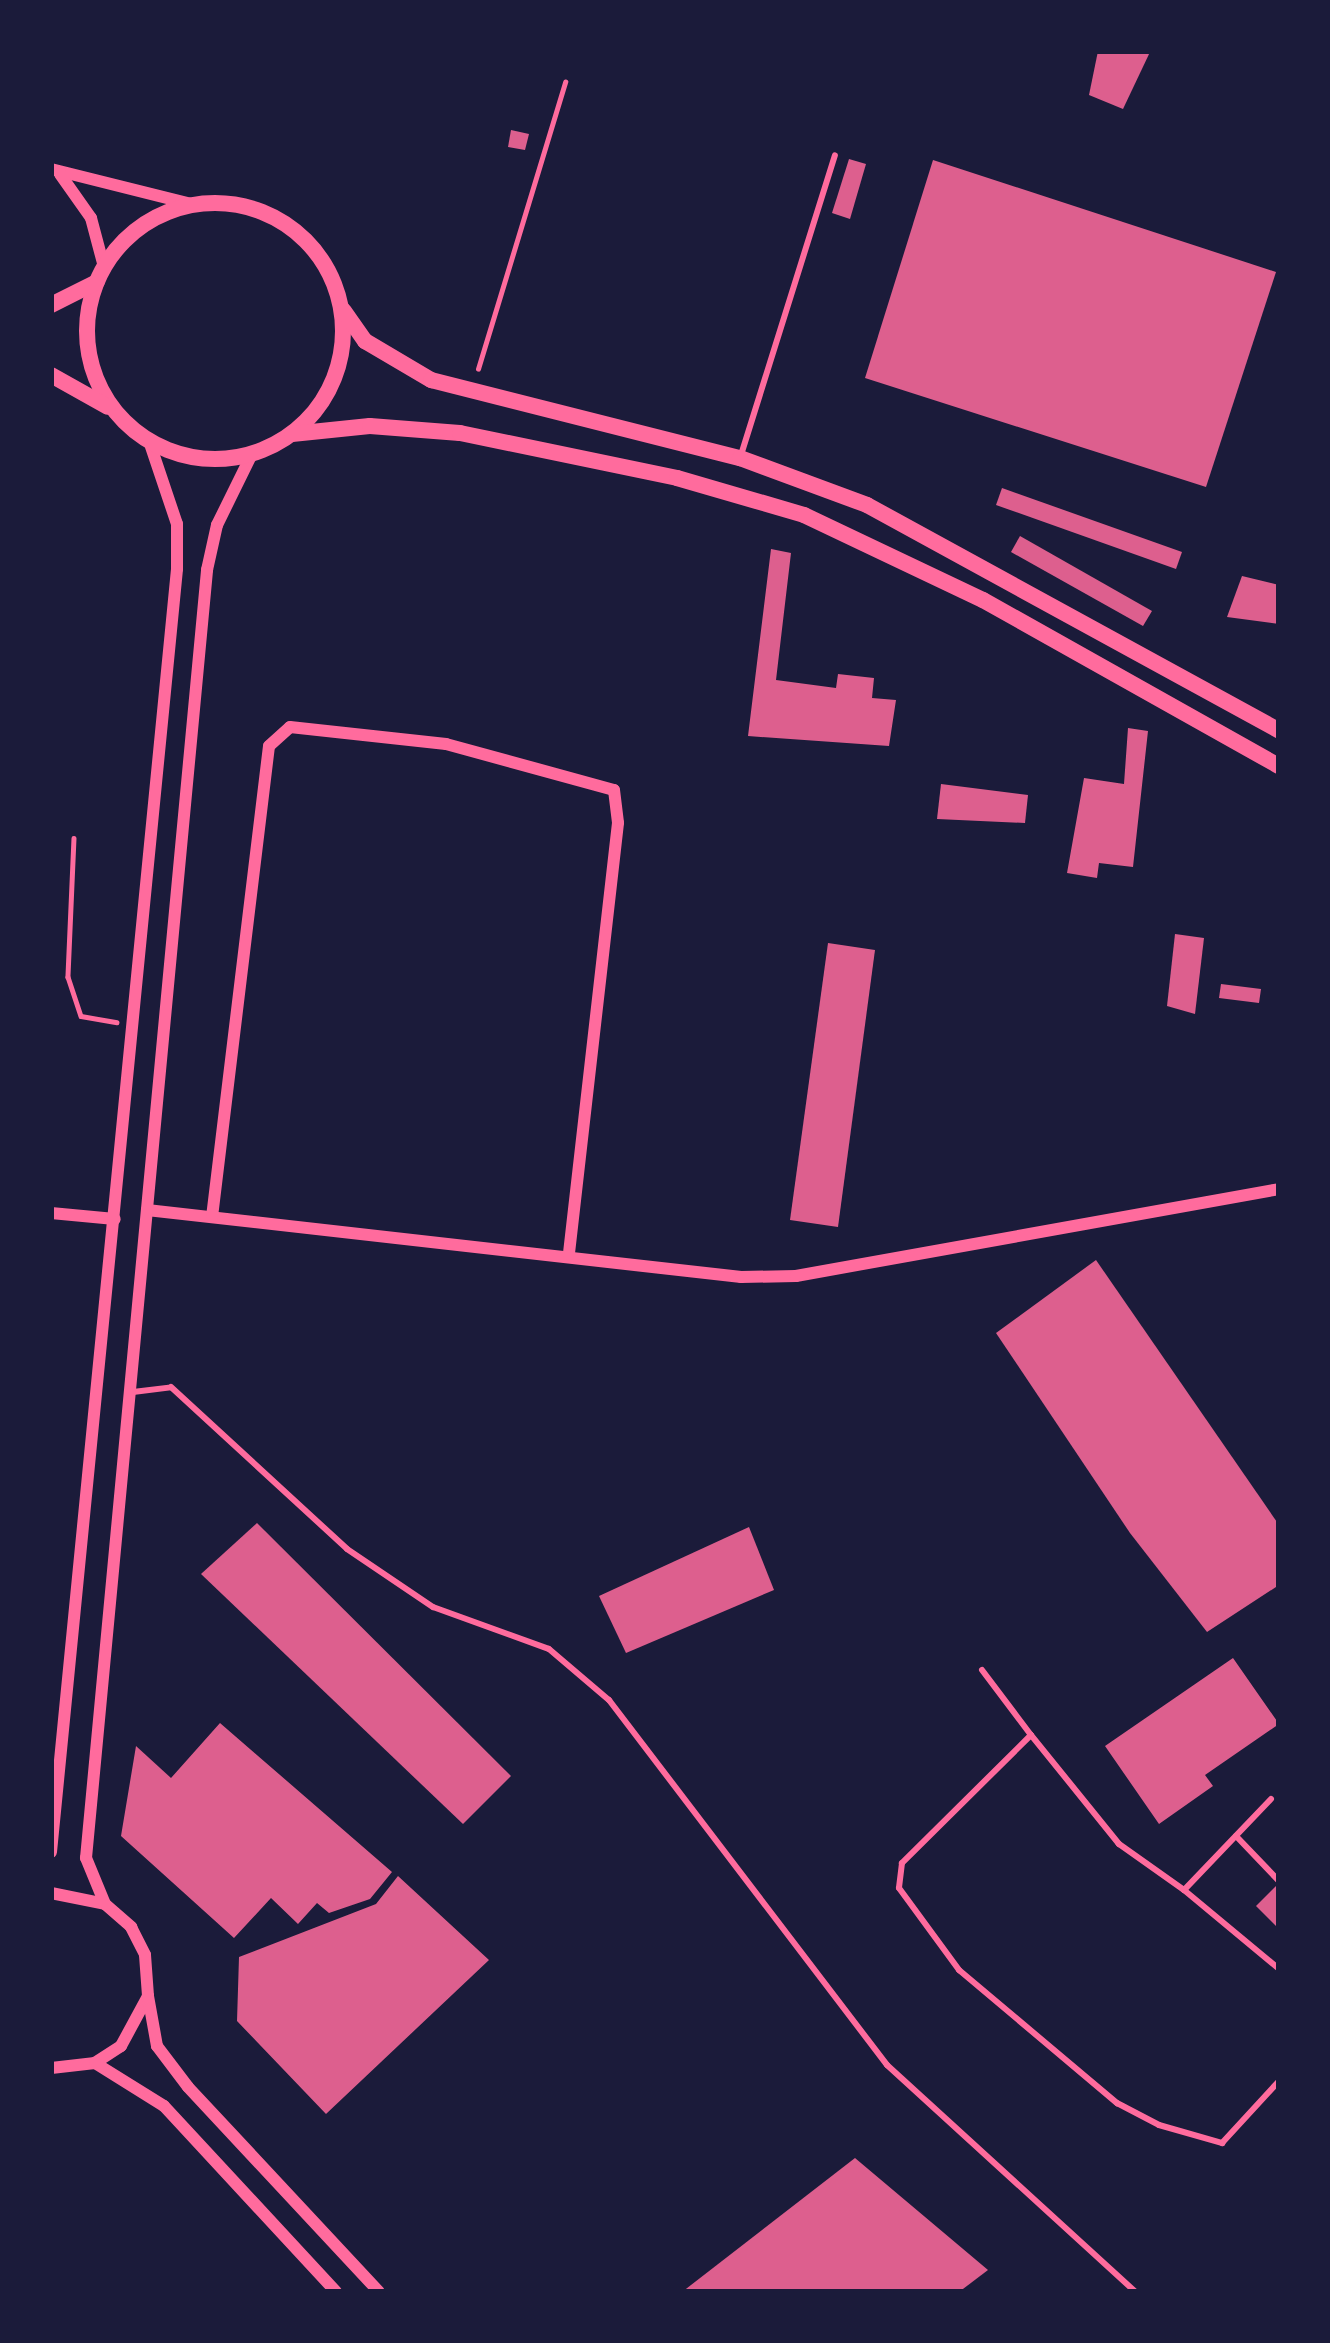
<!DOCTYPE html>
<html>
<head>
<meta charset="utf-8">
<style>
	body { margin:0 }
	#map { position:relative; width:1330px; height:2343px; overflow:hidden; background:#1b1b3a; font-family:"Alegreya Sans",sans-serif }
	div>[style] { position:absolute }
	.building>* { inset:0; background:#dd5f8e }
	.path>* { height:4.5px; margin:-2.25px; padding:0 2.25px; transform-origin:2.25px; border-radius:2.25px; background:#ff6b9d }
	.service>* { height:6px; margin:-3px; padding:0 3px; transform-origin:3px; border-radius:3px; background:#ff6b9d }
	.minor>* { height:12px; margin:-6px; padding:0 6px; transform-origin:6px; border-radius:6px; background:#ff6b9d }
	.secondary>* { height:16px; margin:-8px; padding:0 8px; transform-origin:8px; border-radius:8px; background:#ff6b9d }
	.secondary>.ring { margin:-8px; padding:0; box-sizing:content-box; background:none; border:16px solid #ff6b9d; border-radius:50% }
	span { translate:-50% -50%; white-space:nowrap; text-align:center; line-height:1.15; -webkit-text-stroke:9px #1b1b3a; paint-order:stroke }
	.frame { position:absolute; inset:0; border:54px solid #1b1b3a; pointer-events:none }
</style>
</head>
<body>
<div id="map">
	<div class="building">
		<div style="clip-path:polygon(1098px 51px,1150px 52px,1123px 109px,1089px 95px)"></div>
		<div style="clip-path:polygon(511px 130px,529px 134px,525px 150px,508px 147px)"></div>
		<div style="clip-path:polygon(849px 159px,866px 164px,850px 219px,832px 213px)"></div>
		<div style="clip-path:polygon(933px 160px,1276px 272px,1206px 487px,865px 378px)"></div>
		<div style="clip-path:polygon(1002px 488px,1182px 552px,1176px 569px,996px 505px)"></div>
		<div style="clip-path:polygon(1020px 536px,1152px 611px,1143px 626px,1011px 552px)"></div>
		<div style="clip-path:polygon(771px 549px,791px 553px,776px 680px,836px 688px,838px 674px,874px 678px,872px 698px,896px 700px,889px 746px,748px 736px)"></div>
		<div style="clip-path:polygon(1242px 576px,1279px 585px,1279px 624px,1227px 617px)"></div>
		<div style="clip-path:polygon(1128px 728px,1148px 731px,1133px 867px,1099px 863px,1097px 878px,1067px 873px,1084px 778px,1124px 784px)"></div>
		<div style="clip-path:polygon(941px 784px,1028px 795px,1025px 823px,937px 819px)"></div>
		<div style="clip-path:polygon(1175px 934px,1204px 938px,1195px 1014px,1167px 1006px)"></div>
		<div style="clip-path:polygon(828px 943px,875px 950px,838px 1227px,790px 1220px)"></div>
		<div style="clip-path:polygon(1221px 984px,1261px 989px,1259px 1003px,1219px 998px)"></div>
		<div style="clip-path:polygon(1096px 1260px,1279px 1525px,1279px 1585px,1207px 1632px,1130px 1533px,996px 1333px)"></div>
		<div style="clip-path:polygon(257px 1523px,511px 1776px,463px 1824px,201px 1574px)"></div>
		<div style="clip-path:polygon(749px 1527px,774px 1590px,626px 1653px,599px 1596px)"></div>
		<div style="clip-path:polygon(1233px 1658px,1279px 1724px,1205px 1775px,1213px 1786px,1159px 1824px,1105px 1746px)"></div>
		<div style="clip-path:polygon(220px 1723px,392px 1872px,370px 1899px,329px 1913px,317px 1903px,298px 1924px,271px 1898px,234px 1938px,121px 1836px,136px 1746px,171px 1778px)"></div>
		<div style="clip-path:polygon(398px 1876px,489px 1960px,326px 2114px,237px 2021px,239px 1957px,376px 1904px)"></div>
		<div style="clip-path:polygon(1279px 1883px,1279px 1929px,1256px 1906px)"></div>
		<div style="clip-path:polygon(855px 2158px,988px 2270px,959px 2292px,682px 2292px)"></div>
	</div>
	<div class="path">
		<div style="left:478px;top:369px;width:300px;rotate:-73.1deg"></div>
		<div style="left:74px;top:838px;width:139px;rotate:92.5deg"></div>
		<div style="left:68px;top:977px;width:41px;rotate:71.6deg"></div>
		<div style="left:81px;top:1016px;width:36px;rotate:10deg"></div>
	</div>
	<div class="service">
		<div style="left:741px;top:455px;width:314px;rotate:-72.6deg"></div>
		<div style="left:133px;top:1392px;width:38px;rotate:-7deg"></div>
		<div style="left:171px;top:1387px;width:239px;rotate:42.6deg"></div>
		<div style="left:347px;top:1549px;width:104px;rotate:34deg"></div>
		<div style="left:433px;top:1607px;width:123px;rotate:19.9deg"></div>
		<div style="left:549px;top:1649px;width:79px;rotate:40.4deg"></div>
		<div style="left:609px;top:1700px;width:459px;rotate:52.7deg"></div>
		<div style="left:887px;top:2065px;width:337px;rotate:42.4deg"></div>
		<div style="left:982px;top:1670px;width:81px;rotate:53deg"></div>
		<div style="left:1271px;top:1799px;width:126px;rotate:133.7deg"></div>
		<div style="left:1184px;top:1890px;width:124px;rotate:39.7deg"></div>
		<div style="left:1236px;top:1836px;width:62px;rotate:46.3deg"></div>
		<div style="left:1184px;top:1890px;width:80px;rotate:-144.7deg"></div>
		<div style="left:1119px;top:1844px;width:140px;rotate:-128.9deg"></div>
		<div style="left:1031px;top:1735px;width:182px;rotate:135.2deg"></div>
		<div style="left:902px;top:1863px;width:25px;rotate:97deg"></div>
		<div style="left:899px;top:1888px;width:102px;rotate:53.8deg"></div>
		<div style="left:959px;top:1970px;width:207px;rotate:40.1deg"></div>
		<div style="left:1117px;top:2103px;width:47px;rotate:27.6deg"></div>
		<div style="left:1159px;top:2125px;width:66px;rotate:15.9deg"></div>
		<div style="left:1222px;top:2143px;width:84px;rotate:-47.4deg"></div>
	</div>
	<div class="minor">
		<div style="left:51px;top:169px;width:148px;rotate:14deg"></div>
		<div style="left:60px;top:174px;width:54px;rotate:54.8deg"></div>
		<div style="left:91px;top:218px;width:51px;rotate:75.1deg"></div>
		<div style="left:147px;top:1210px;width:598px;rotate:6.44deg"></div>
		<div style="left:741px;top:1277px;width:55px;rotate:-1deg"></div>
		<div style="left:796px;top:1276px;width:491px;rotate:-10.2deg"></div>
		<div style="left:51px;top:1213px;width:64px;rotate:5.4deg"></div>
		<div style="left:212px;top:1217px;width:474px;rotate:-83.1deg"></div>
		<div style="left:269px;top:746px;width:28px;rotate:-42deg"></div>
		<div style="left:290px;top:727px;width:157px;rotate:6.2deg"></div>
		<div style="left:446px;top:744px;width:174px;rotate:15.3deg"></div>
		<div style="left:614px;top:790px;width:33px;rotate:83deg"></div>
		<div style="left:618px;top:823px;width:434px;rotate:96.5deg"></div>
		<div style="left:51px;top:1852px;width:1289px;rotate:-84.39deg"></div>
		<div style="left:177px;top:569px;width:45px;rotate:-90deg"></div>
		<div style="left:177px;top:524px;width:88px;rotate:-108.6deg"></div>
		<div style="left:51px;top:1893px;width:55px;rotate:11.5deg"></div>
		<div style="left:105px;top:1904px;width:35px;rotate:41deg"></div>
		<div style="left:131px;top:1927px;width:31px;rotate:63deg"></div>
		<div style="left:145px;top:1955px;width:41px;rotate:85.8deg"></div>
		<div style="left:148px;top:1996px;width:57px;rotate:118.4deg"></div>
		<div style="left:121px;top:2046px;width:31px;rotate:147deg"></div>
		<div style="left:95px;top:2063px;width:44px;rotate:173.5deg"></div>
		<div style="left:105px;top:1904px;width:50px;rotate:-112.4deg"></div>
		<div style="left:86px;top:1858px;width:1294px;rotate:-84.63deg"></div>
		<div style="left:207px;top:570px;width:46px;rotate:-77.5deg"></div>
		<div style="left:217px;top:525px;width:79px;rotate:-63.8deg"></div>
		<div style="left:148px;top:1996px;width:51px;rotate:79.8deg"></div>
		<div style="left:157px;top:2046px;width:51px;rotate:52.9deg"></div>
		<div style="left:188px;top:2087px;width:280px;rotate:47deg"></div>
		<div style="left:95px;top:2063px;width:81px;rotate:31.9deg"></div>
		<div style="left:164px;top:2106px;width:253px;rotate:47.2deg"></div>
	</div>
	<div class="secondary">
		<div class="ring" style="left:87px;top:203px;width:240px;height:240px"></div>
		<div style="left:51px;top:305px;width:51px;rotate:-26.6deg"></div>
		<div style="left:344px;top:311px;width:37px;rotate:55deg"></div>
		<div style="left:365px;top:341px;width:77px;rotate:30.6deg"></div>
		<div style="left:431px;top:380px;width:319px;rotate:14.2deg"></div>
		<div style="left:740px;top:458px;width:135px;rotate:20.3deg"></div>
		<div style="left:867px;top:505px;width:470px;rotate:28.7deg"></div>
		<div style="left:51px;top:375px;width:65px;rotate:29.3deg"></div>
		<div style="left:292px;top:434px;width:78px;rotate:-5.9deg"></div>
		<div style="left:370px;top:426px;width:90px;rotate:4.4deg"></div>
		<div style="left:460px;top:433px;width:222px;rotate:11.7deg"></div>
		<div style="left:677px;top:478px;width:132px;rotate:16.2deg"></div>
		<div style="left:804px;top:515px;width:198px;rotate:25.4deg"></div>
		<div style="left:983px;top:600px;width:339px;rotate:29.3deg"></div>
	</div>
	<div class="frame"></div>
</div>
</body>
</html>
